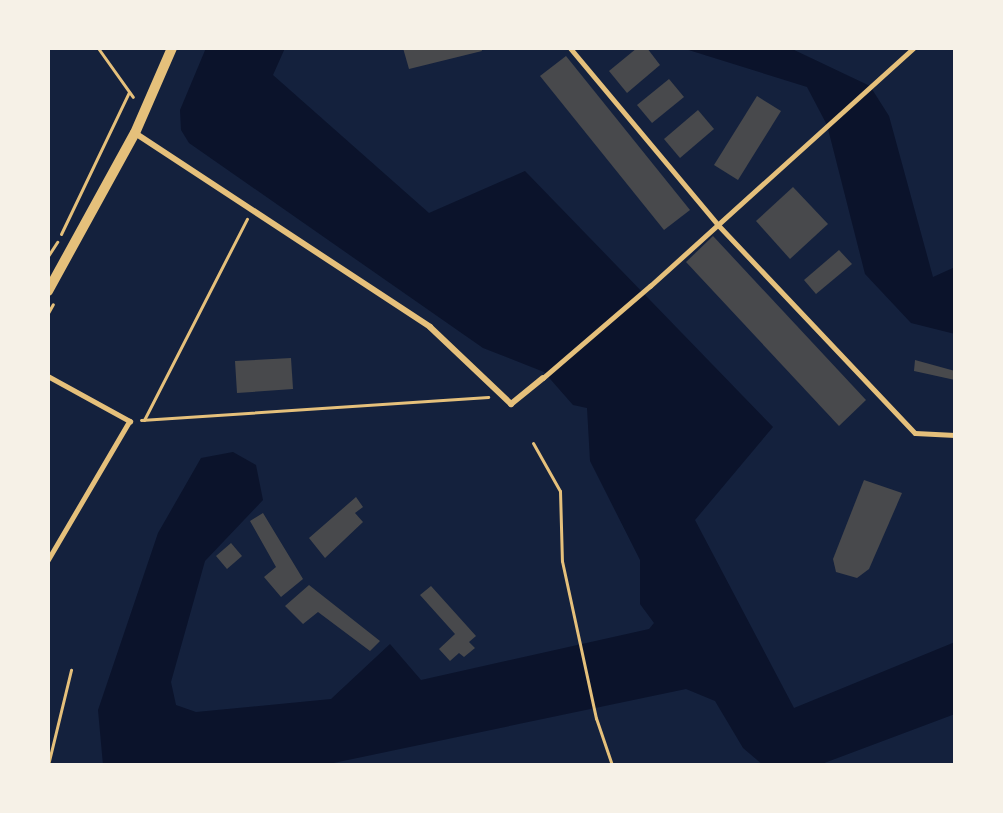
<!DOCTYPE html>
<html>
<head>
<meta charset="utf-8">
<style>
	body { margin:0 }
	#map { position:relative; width:1003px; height:813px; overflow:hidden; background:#14213d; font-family:Arial,sans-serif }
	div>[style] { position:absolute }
	.water>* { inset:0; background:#0b132b }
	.building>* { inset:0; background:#48494c }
	.path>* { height:3px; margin:-1.5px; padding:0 1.5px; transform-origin:1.5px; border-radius:1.5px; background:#e5c07b }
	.service>* { height:4.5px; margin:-2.25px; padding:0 2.25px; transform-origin:2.25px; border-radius:2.25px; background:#e5c07b }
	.pedestrian>* { height:5px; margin:-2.5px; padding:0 2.5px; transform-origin:2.5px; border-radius:2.5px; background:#e5c07b }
	.minor>* { height:6px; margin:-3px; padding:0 3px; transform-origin:3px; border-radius:3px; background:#e5c07b }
	.tertiary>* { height:10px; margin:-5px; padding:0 5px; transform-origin:5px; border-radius:5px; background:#e5c07b }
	span { translate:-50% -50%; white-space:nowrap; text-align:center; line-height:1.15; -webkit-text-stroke:6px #f6f1e7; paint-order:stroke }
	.frame { position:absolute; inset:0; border:50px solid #f6f1e7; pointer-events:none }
</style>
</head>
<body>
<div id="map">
	<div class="water">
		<div style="clip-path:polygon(206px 48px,285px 48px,273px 75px,429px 213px,525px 171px,773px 427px,695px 520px,794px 708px,955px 642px,955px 714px,819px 765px,763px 765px,743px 748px,715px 701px,686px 689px,324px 765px,103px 765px,98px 710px,158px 533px,201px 458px,233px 452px,256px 465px,263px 500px,205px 561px,171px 682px,176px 705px,196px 712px,331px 699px,390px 644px,421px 680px,649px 629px,654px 623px,640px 604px,640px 560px,590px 461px,587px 408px,573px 405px,544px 372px,483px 348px,189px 143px,181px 130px,180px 110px)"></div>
		<div style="clip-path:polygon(682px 48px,790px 48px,870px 86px,889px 116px,933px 277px,955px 267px,955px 334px,911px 323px,865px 274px,827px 125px,807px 87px)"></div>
	</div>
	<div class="building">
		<div style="clip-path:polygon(403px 48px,481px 48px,482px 51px,409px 69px)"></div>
		<div style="clip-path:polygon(637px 48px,647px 48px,660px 65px,627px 93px,609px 71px)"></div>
		<div style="clip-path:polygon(566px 56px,690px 210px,664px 230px,540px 76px)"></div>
		<div style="clip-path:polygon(669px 79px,684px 97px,652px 123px,637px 105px)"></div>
		<div style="clip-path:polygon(757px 96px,781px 111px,738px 180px,714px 165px)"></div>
		<div style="clip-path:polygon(698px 110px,714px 129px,680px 158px,664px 139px)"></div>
		<div style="clip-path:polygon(793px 187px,828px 224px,790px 259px,756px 221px)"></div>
		<div style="clip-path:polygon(713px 236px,866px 400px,839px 426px,686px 262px)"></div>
		<div style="clip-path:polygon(839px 250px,852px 264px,816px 294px,804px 280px)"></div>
		<div style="clip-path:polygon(291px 358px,293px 389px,237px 393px,235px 361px)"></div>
		<div style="clip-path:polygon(915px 360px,955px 371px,955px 380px,914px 371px)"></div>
		<div style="clip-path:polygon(864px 480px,902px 493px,869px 569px,857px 578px,836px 572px,833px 559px)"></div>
		<div style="clip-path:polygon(356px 497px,363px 507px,355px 513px,363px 522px,325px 558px,309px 538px)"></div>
		<div style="clip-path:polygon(263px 513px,303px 579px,281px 597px,264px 577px,276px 567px,250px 521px)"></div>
		<div style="clip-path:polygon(231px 543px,242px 556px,227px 569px,216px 556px)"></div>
		<div style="clip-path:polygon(309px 585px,380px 641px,370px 651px,318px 612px,303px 624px,285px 606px)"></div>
		<div style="clip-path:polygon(431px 586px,476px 636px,469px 642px,475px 648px,464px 657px,459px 653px,450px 661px,439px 649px,455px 634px,420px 595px)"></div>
	</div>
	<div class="path">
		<div style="left:98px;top:48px;width:60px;rotate:54.5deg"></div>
		<div style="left:61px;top:234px;width:157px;rotate:-64.4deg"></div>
		<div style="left:48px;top:256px;width:17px;rotate:-57deg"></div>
		<div style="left:48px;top:313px;width:10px;rotate:-61deg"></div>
		<div style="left:141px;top:420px;width:348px;rotate:-3.8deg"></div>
		<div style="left:144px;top:420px;width:226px;rotate:-62.9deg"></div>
		<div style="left:533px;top:443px;width:55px;rotate:60.6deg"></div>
		<div style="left:560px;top:491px;width:70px;rotate:88.4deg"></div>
		<div style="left:562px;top:561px;width:161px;rotate:77.8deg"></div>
		<div style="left:596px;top:718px;width:50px;rotate:71.2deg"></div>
		<div style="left:48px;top:765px;width:98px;rotate:-76.4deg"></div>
	</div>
	<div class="service">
		<div style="left:48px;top:376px;width:94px;rotate:28.8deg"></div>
		<div style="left:130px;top:421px;width:162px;rotate:120.4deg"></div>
		<div style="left:543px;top:378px;width:141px;rotate:-40.7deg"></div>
	</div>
	<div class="pedestrian">
		<div style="left:570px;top:48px;width:231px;rotate:50.1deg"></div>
		<div style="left:718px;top:225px;width:286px;rotate:46.6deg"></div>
		<div style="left:915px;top:433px;width:40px;rotate:2.9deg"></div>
		<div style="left:650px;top:286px;width:355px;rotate:-42.1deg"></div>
	</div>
	<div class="minor">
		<div style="left:135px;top:133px;width:353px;rotate:33.3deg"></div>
		<div style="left:430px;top:327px;width:112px;rotate:43.5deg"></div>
		<div style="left:511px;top:404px;width:41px;rotate:-39.1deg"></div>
	</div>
	<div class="tertiary">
		<div style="left:48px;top:291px;width:180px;rotate:-61.2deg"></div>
		<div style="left:135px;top:133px;width:93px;rotate:-66.5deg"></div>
	</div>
	<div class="frame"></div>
</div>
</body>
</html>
